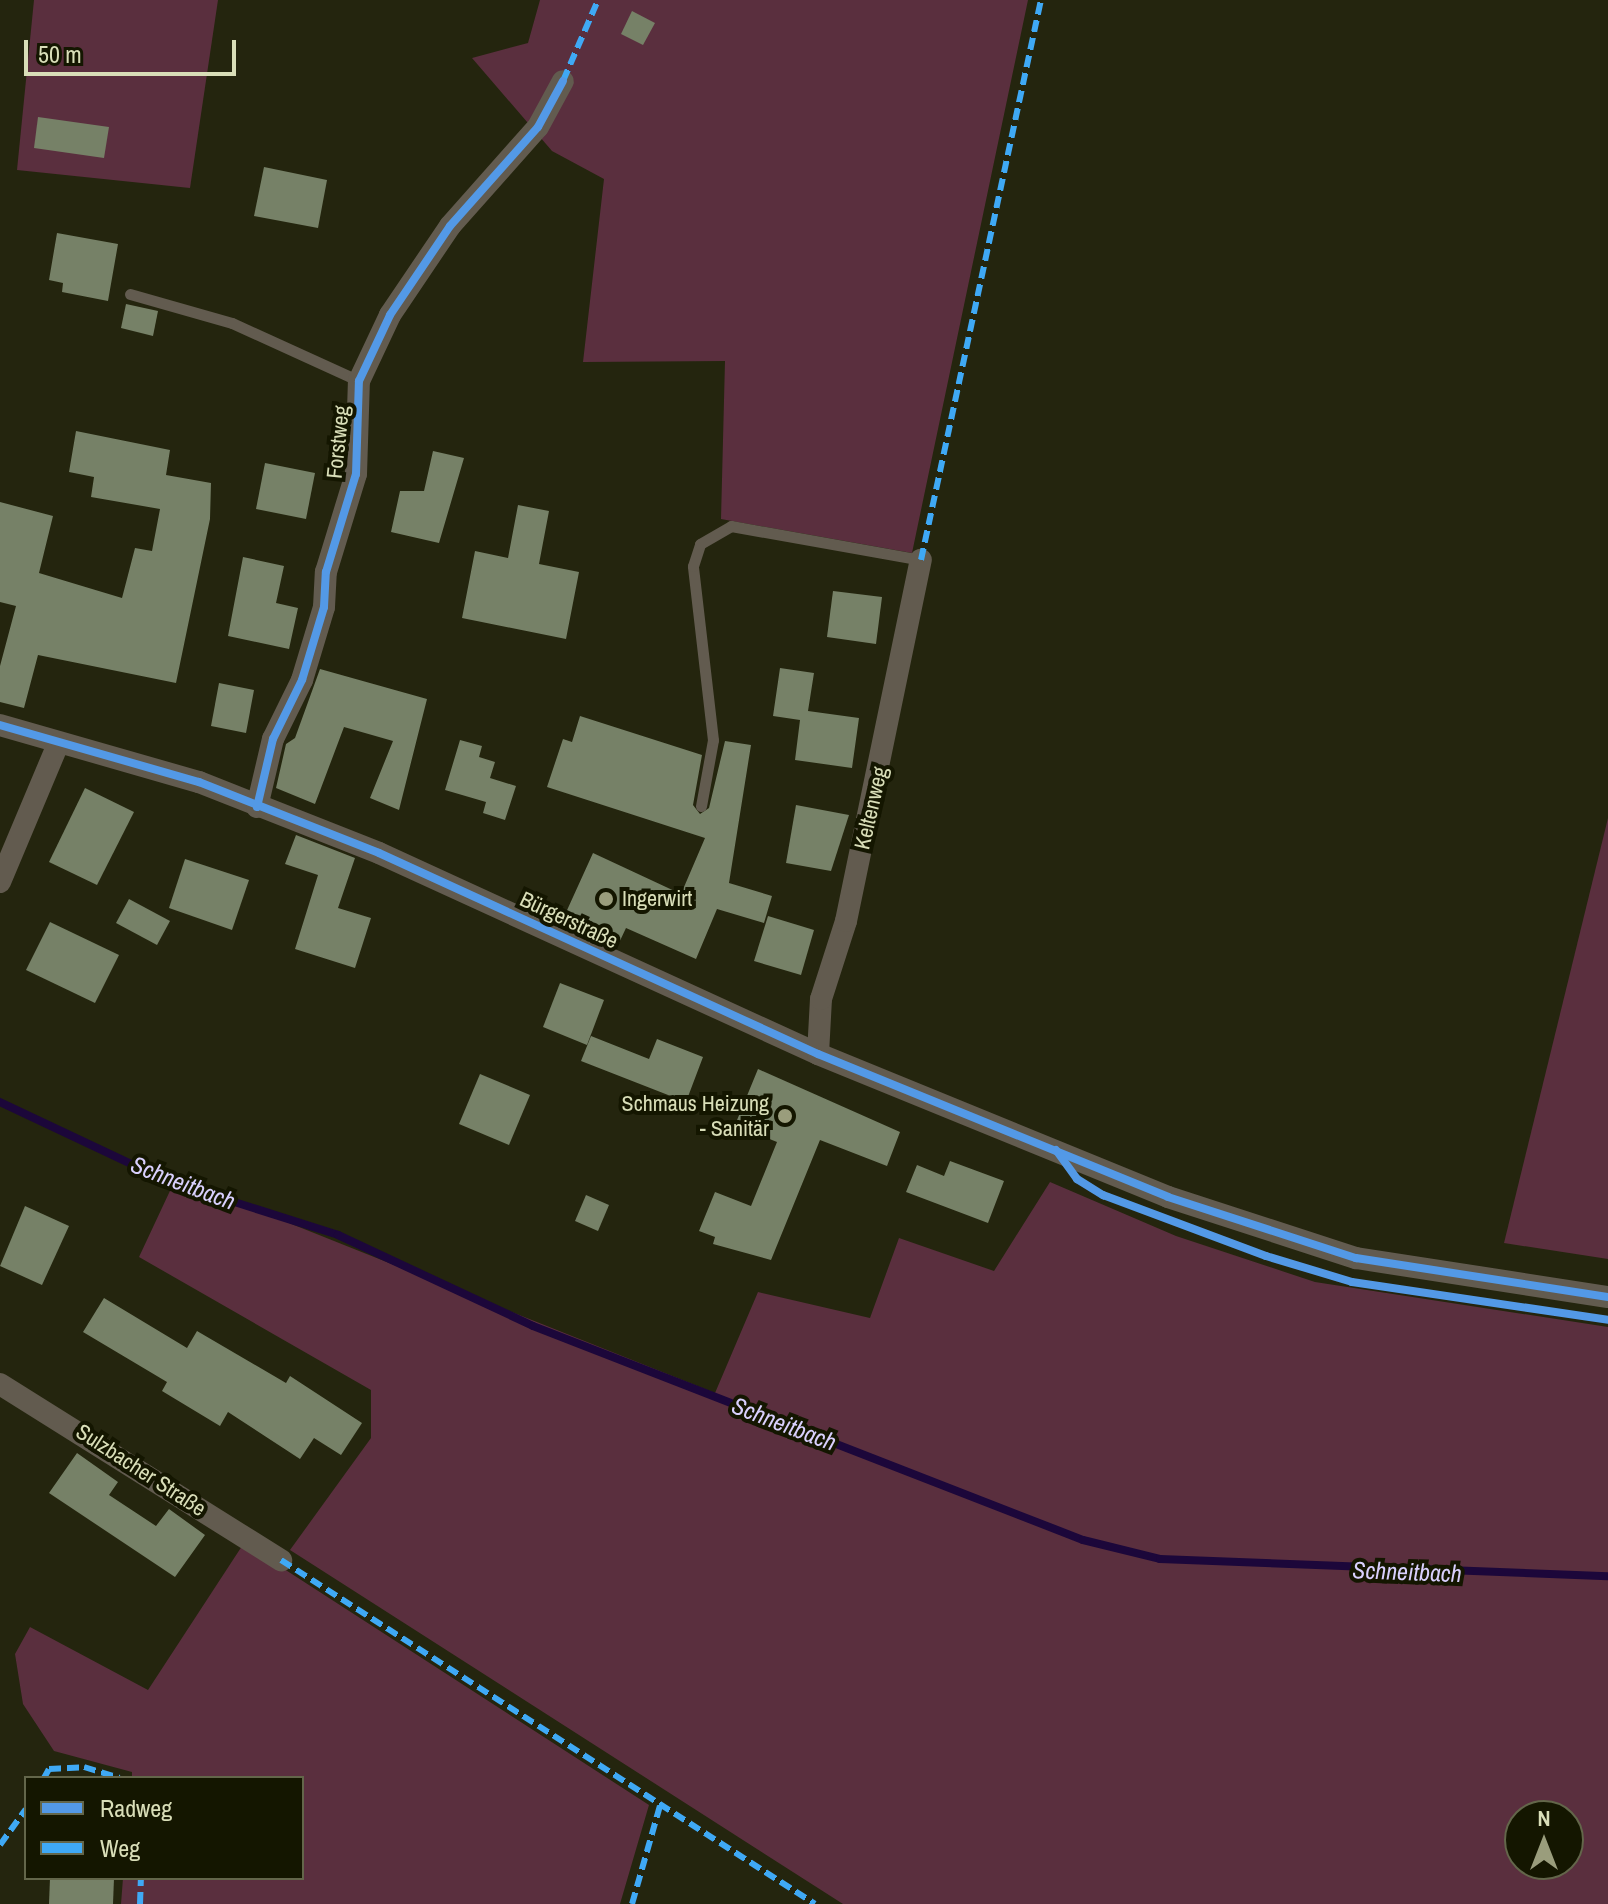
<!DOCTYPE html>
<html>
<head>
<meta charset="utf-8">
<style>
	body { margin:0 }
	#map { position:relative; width:1608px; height:1904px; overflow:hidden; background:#24250e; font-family:"Archivo Narrow",sans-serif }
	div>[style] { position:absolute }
	.green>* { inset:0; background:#5a2f3e }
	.stream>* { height:8px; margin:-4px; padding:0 4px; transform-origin:4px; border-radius:4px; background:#1c073a }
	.building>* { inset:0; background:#768167 }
	.lane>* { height:11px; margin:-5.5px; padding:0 5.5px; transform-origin:5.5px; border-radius:5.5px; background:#625b4f }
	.street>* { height:22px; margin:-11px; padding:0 11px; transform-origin:11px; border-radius:11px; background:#625b4f }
	.quiet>* { height:6px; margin-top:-3px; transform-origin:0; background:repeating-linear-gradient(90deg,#3fa9f5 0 12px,transparent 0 18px) }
	.cycleway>* { height:8px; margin:-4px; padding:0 4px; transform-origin:4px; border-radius:4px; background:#5399e6 }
	.dots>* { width:22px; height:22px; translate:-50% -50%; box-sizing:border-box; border:4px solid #141600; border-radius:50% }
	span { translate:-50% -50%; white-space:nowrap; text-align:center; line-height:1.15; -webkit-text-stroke:8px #141600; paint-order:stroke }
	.street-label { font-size:22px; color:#d9deb8 }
	.poi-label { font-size:22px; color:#d9deb8 }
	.left { translate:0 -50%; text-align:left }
	.right { translate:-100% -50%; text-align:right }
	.water-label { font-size:24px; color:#d9d0fd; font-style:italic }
	.legend { position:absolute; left:24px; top:1776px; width:280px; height:104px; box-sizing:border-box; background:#141600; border:2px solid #63664a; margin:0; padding:10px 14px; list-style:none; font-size:24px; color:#d9deb8 }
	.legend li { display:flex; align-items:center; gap:16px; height:40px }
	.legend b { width:40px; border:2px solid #63664a }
	.north { position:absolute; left:1504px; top:1800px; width:80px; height:80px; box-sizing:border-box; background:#141600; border:2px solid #63664a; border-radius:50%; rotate:0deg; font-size:22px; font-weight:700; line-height:32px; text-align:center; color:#d9deb8 }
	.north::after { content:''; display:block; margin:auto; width:28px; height:36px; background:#9a9d7c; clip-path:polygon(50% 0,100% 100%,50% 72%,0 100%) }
	.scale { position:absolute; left:24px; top:40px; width:212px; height:36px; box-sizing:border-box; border:4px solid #d9deb8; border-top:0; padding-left:10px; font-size:24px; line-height:28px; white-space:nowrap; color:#d9deb8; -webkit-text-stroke:6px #141600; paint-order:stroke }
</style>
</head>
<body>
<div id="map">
	<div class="green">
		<div style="clip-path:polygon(34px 0,218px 0,190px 188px,17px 170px)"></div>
		<div style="clip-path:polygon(540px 0,1028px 0,912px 553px,721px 519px,725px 361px,583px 362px,604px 179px,552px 151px,472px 58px,528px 43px)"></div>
		<div style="clip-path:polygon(1608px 818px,1608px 1259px,1504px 1243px)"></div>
		<div style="clip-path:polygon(evenodd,176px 1178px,715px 1393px,758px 1292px,870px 1318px,899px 1238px,994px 1271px,1050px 1182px,1176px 1236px,1315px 1282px,1608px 1327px,1608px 1904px,843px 1904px,290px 1550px,371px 1438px,371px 1390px,139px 1257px,176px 1178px,1520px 1816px,1568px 1816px,1568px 1864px,1520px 1864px,1520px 1816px)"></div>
		<div style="clip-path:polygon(244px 1543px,649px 1805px,620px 1904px,121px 1904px,123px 1878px,302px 1878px,302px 1778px,132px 1778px,132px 1772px,54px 1751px,23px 1704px,15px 1654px,30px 1627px,148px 1690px)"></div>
	</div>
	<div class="stream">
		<div style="left:0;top:1102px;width:183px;rotate:25.3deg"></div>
		<div style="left:165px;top:1180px;width:182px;rotate:17.6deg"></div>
		<div style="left:338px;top:1235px;width:215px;rotate:25deg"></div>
		<div style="left:533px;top:1326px;width:590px;rotate:21.26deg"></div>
		<div style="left:1083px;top:1540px;width:79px;rotate:13.9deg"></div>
		<div style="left:1160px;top:1559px;width:448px;rotate:2.2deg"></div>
	</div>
	<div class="building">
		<div style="clip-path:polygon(632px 11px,655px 23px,643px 45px,621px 34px)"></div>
		<div style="clip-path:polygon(38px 117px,109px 127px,104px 158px,34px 148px)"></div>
		<div style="clip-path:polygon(264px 167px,327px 180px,318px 228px,254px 216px)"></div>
		<div style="clip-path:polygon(57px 233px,118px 244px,108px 301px,62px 292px,63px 283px,49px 280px)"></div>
		<div style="clip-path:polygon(126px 304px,158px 311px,153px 336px,121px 328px)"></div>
		<div style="clip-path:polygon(76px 431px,170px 450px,166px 475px,211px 483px,210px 519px,176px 683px,38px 655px,24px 708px,0 702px,0 666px,16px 606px,0 602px,0 502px,53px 516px,39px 573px,122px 598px,135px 548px,152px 551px,160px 509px,91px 497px,94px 477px,69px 472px)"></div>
		<div style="clip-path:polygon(433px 451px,464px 458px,439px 543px,391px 532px,400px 491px,424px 491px)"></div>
		<div style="clip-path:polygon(265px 463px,315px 473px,306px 519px,256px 509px)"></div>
		<div style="clip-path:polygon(518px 505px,549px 511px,539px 564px,579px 572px,566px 639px,462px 618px,475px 551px,508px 558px)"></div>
		<div style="clip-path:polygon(243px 557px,284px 566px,276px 603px,298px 608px,289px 649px,228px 636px)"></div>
		<div style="clip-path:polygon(833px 591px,882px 597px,876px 644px,827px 637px)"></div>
		<div style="clip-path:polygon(780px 668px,814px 673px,808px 711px,859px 718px,852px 768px,795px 760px,800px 720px,773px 716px)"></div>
		<div style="clip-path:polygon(320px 669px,427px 699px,399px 810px,370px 798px,393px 741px,344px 727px,315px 804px,276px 788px,286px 744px,295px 738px)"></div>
		<div style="clip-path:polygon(219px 683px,254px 690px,246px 733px,211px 726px)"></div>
		<div style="clip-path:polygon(580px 716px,702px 755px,693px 805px,700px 814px,709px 808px,725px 741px,751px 745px,729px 883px,772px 896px,764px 923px,717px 909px,696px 959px,626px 928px,618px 945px,563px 919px,593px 853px,681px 894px,705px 838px,547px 787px,563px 739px,572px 742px)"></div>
		<div style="clip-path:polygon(460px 740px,482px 746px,479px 757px,495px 762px,490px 778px,516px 786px,505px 820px,483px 813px,486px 802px,445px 790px)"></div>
		<div style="clip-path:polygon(85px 788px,134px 812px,97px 885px,49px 862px)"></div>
		<div style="clip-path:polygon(796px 805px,849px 815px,831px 871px,786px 863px)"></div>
		<div style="clip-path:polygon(296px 835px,355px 858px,338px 908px,371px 918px,355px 968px,295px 949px,318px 875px,285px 864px)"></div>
		<div style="clip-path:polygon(185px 859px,249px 880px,232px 930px,169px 908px)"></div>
		<div style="clip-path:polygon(129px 899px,170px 921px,157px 945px,116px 923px)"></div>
		<div style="clip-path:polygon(768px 916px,814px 930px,801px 975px,754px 961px)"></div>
		<div style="clip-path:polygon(50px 922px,119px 955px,95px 1003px,26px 970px)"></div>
		<div style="clip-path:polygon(560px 983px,604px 1000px,587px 1045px,543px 1027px)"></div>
		<div style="clip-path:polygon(591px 1036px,649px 1059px,657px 1039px,703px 1057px,686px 1102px,581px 1061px)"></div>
		<div style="clip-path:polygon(758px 1069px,900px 1132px,887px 1166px,820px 1140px,771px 1260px,713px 1244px,715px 1237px,699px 1231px,715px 1192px,751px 1206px,777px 1142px,735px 1125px)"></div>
		<div style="clip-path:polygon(480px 1074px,530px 1095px,509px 1145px,459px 1124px)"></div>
		<div style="clip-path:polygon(950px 1161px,1004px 1181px,988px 1223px,906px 1192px,917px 1165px,944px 1176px)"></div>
		<div style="clip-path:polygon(586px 1195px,609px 1205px,598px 1231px,575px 1221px)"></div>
		<div style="clip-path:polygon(25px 1206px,69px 1226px,42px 1285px,0 1266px)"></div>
		<div style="clip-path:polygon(104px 1298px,187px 1348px,197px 1331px,286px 1383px,290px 1376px,362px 1423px,341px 1455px,314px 1438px,300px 1459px,228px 1412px,220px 1426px,162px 1391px,167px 1382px,83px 1332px)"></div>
		<div style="clip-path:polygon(77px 1453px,118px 1482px,109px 1495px,156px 1526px,169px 1509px,205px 1535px,175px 1577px,49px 1493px)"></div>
		<div style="clip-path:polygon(50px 1878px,114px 1878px,113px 1904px,49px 1904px)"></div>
	</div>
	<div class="lane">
		<div style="left:130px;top:294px;width:106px;rotate:15.9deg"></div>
		<div style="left:232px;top:323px;width:140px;rotate:24.5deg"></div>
		<div style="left:701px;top:806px;width:67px;rotate:-79.7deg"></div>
		<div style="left:713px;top:740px;width:175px;rotate:-96.6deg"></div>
		<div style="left:693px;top:566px;width:23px;rotate:-72deg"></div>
		<div style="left:700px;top:544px;width:36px;rotate:-30deg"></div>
		<div style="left:731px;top:526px;width:193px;rotate:10.1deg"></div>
	</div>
	<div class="street">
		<div style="left:0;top:725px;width:207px;rotate:16deg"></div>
		<div style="left:199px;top:782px;width:193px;rotate:21.5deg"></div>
		<div style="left:379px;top:853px;width:483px;rotate:24.6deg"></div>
		<div style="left:818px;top:1054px;width:378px;rotate:22.2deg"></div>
		<div style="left:1168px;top:1197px;width:198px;rotate:18deg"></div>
		<div style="left:1356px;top:1258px;width:255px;rotate:8.8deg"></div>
		<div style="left:257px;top:807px;width:70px;rotate:-76.8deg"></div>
		<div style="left:273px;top:739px;width:66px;rotate:-63.8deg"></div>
		<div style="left:302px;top:680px;width:76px;rotate:-73.2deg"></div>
		<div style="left:324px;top:607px;width:35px;rotate:-87deg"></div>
		<div style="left:326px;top:572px;width:102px;rotate:-73deg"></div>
		<div style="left:356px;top:474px;width:93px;rotate:-88.2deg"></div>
		<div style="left:359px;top:381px;width:73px;rotate:-64.8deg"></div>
		<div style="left:390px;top:315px;width:107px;rotate:-56deg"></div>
		<div style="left:450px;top:226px;width:132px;rotate:-48.4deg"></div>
		<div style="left:538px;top:127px;width:52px;rotate:-61.5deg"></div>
		<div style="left:0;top:882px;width:150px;rotate:-67.2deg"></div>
		<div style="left:818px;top:1054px;width:55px;rotate:-86.9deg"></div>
		<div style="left:821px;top:999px;width:82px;rotate:-72.2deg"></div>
		<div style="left:846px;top:921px;width:369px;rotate:-78.3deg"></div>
		<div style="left:0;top:1384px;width:332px;rotate:32.1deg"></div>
	</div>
	<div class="quiet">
		<div style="left:563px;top:81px;width:88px;rotate:-66.6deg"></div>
		<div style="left:921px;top:560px;width:573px;rotate:-77.91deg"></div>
		<div style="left:281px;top:1560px;width:635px;rotate:32.79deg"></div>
		<div style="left:44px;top:1778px;width:10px;rotate:-61deg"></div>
		<div style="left:49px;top:1769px;width:35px;rotate:-3deg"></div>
		<div style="left:84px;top:1767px;width:37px;rotate:17deg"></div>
		<div style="left:0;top:1845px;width:44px;rotate:-54.2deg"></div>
		<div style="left:140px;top:1904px;width:26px;rotate:-88deg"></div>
		<div style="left:632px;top:1904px;width:102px;rotate:-74.1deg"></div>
	</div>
	<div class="cycleway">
		<div style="left:0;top:725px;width:207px;rotate:16deg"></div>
		<div style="left:199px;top:782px;width:193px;rotate:21.5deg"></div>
		<div style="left:379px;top:853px;width:483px;rotate:24.6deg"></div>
		<div style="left:818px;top:1054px;width:378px;rotate:22.2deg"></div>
		<div style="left:1168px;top:1197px;width:198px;rotate:18deg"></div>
		<div style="left:1356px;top:1258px;width:255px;rotate:8.8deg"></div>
		<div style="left:257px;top:807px;width:70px;rotate:-76.8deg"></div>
		<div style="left:273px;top:739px;width:66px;rotate:-63.8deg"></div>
		<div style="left:302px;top:680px;width:76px;rotate:-73.2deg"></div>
		<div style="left:324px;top:607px;width:35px;rotate:-87deg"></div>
		<div style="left:326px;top:572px;width:102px;rotate:-73deg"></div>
		<div style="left:356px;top:474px;width:93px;rotate:-88.2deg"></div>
		<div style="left:359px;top:381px;width:73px;rotate:-64.8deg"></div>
		<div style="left:390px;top:315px;width:107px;rotate:-56deg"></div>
		<div style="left:450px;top:226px;width:132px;rotate:-48.4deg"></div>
		<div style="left:538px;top:127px;width:52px;rotate:-61.5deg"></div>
		<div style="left:1056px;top:1150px;width:36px;rotate:54deg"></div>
		<div style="left:1077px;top:1179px;width:31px;rotate:32deg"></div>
		<div style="left:1103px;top:1195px;width:174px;rotate:20.5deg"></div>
		<div style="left:1266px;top:1256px;width:90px;rotate:16.8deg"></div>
		<div style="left:1352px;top:1282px;width:259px;rotate:8.4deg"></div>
	</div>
	<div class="dots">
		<div style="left:606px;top:899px;background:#9a9d7c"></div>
		<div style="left:785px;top:1116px;background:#9a9d7c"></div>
	</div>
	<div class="street-label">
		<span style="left:338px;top:442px;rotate:-84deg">Forstweg</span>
		<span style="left:871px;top:808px;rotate:-77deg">Keltenweg</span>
		<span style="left:569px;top:920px;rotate:25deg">Bürgerstraße</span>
		<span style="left:141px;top:1470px;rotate:33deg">Sulzbacher Straße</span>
	</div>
	<div class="poi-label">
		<span class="left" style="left:622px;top:899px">Ingerwirt</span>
		<span class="right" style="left:769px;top:1116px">Schmaus Heizung<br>- Sanitär</span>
	</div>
	<div class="water-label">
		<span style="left:183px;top:1183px;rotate:21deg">Schneitbach</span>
		<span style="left:784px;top:1424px;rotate:21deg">Schneitbach</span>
		<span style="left:1407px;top:1572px;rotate:2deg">Schneitbach</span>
	</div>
	<ul class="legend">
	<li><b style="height:10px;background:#5399e6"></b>Radweg</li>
	<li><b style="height:10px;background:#3fa9f5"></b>Weg</li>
	</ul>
	<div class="north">N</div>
	<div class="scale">50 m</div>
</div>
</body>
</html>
